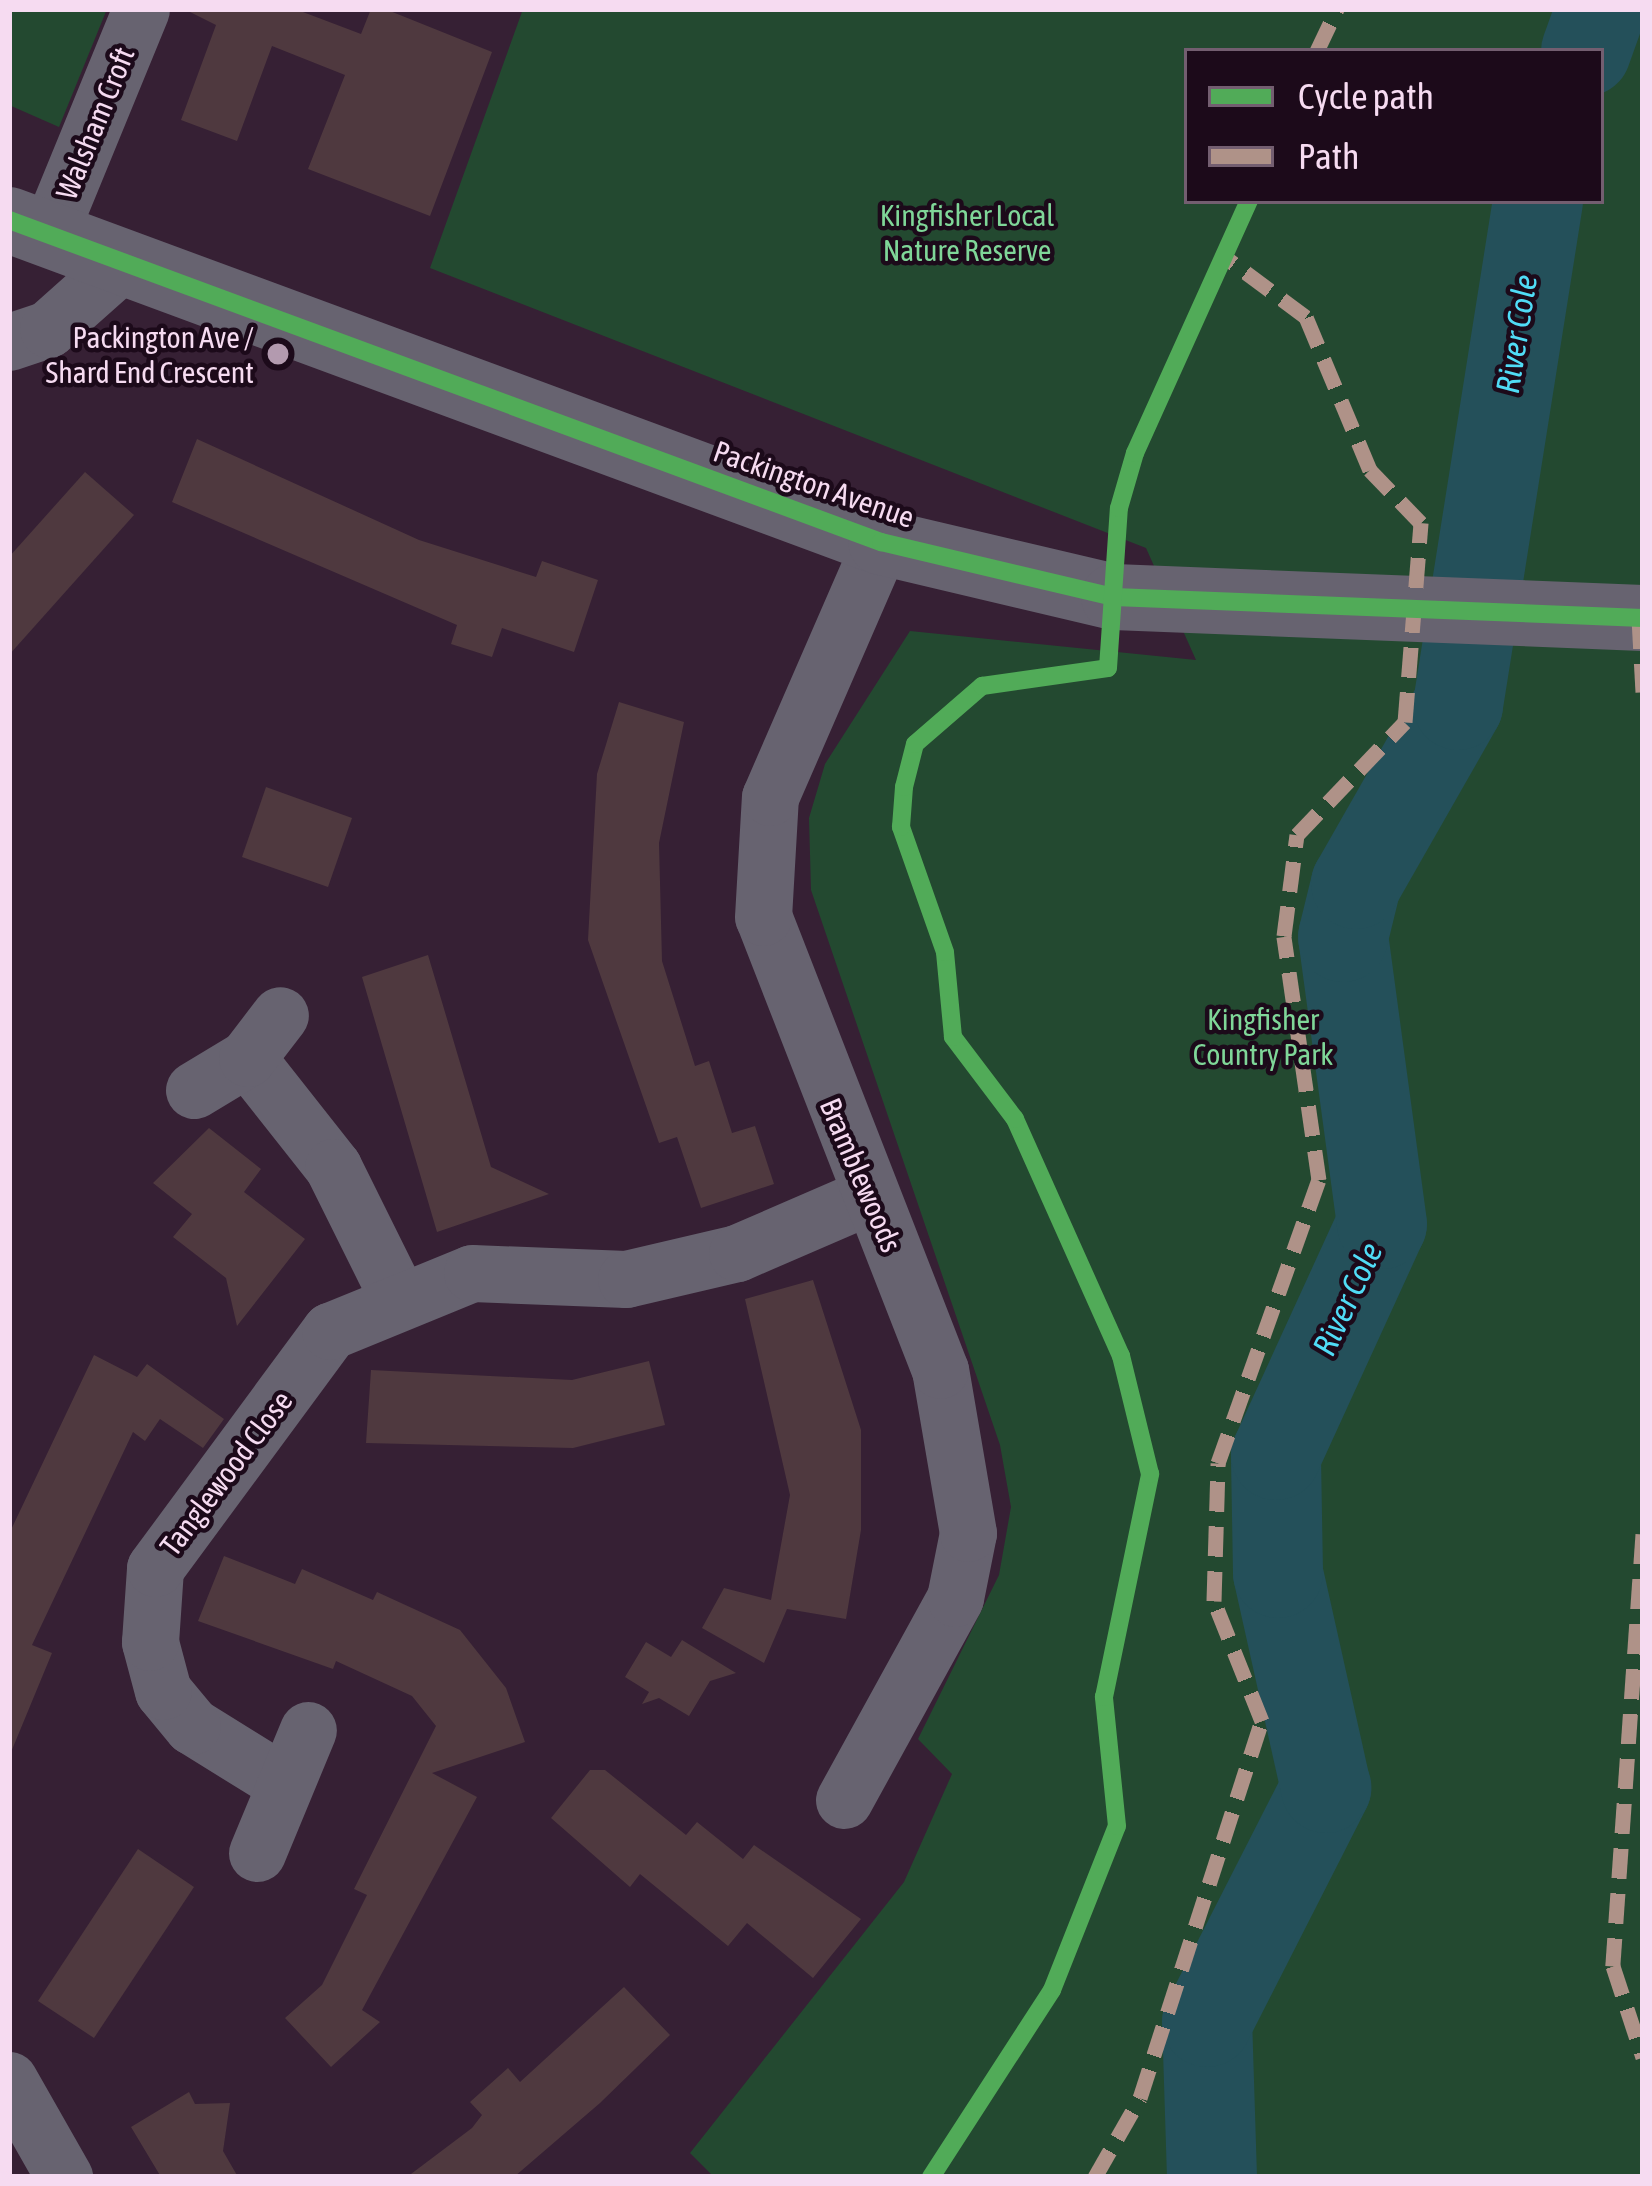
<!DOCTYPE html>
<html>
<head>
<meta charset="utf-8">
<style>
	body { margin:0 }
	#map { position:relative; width:1652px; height:2186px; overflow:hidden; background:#362034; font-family:"Asap Condensed",sans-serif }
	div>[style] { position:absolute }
	.green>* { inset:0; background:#234930 }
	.river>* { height:90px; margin:-45px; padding:0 45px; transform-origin:45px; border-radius:45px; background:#24505a }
	.building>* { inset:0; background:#4f393f }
	.minor>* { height:57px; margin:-28.5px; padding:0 28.5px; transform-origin:28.5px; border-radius:28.5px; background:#676370 }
	.tertiary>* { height:66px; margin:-33px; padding:0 33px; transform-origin:33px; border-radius:33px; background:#676370 }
	.quiet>* { height:15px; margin-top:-7.5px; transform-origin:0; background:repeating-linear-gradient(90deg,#af9288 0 30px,transparent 0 45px) }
	.cycleway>* { height:18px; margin:-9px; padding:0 9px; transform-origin:9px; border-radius:9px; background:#51ab58 }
	.dots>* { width:33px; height:33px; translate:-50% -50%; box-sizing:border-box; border:6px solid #1c0a1a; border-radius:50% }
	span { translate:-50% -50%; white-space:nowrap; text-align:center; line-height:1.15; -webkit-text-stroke:9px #1c0a1a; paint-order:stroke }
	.street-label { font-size:30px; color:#f6dbf1 }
	.park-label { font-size:30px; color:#7fd698 }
	.poi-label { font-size:30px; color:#f6dbf1 }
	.right { translate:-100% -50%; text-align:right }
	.water-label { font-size:33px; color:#50dcf6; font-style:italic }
	.frame { position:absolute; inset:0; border:12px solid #f6dbf1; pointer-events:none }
	.legend { position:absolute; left:1184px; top:48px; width:420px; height:156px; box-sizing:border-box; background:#1c0a1a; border:3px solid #735e70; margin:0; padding:15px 21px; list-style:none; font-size:36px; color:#f6dbf1 }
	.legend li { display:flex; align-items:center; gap:24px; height:60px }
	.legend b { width:60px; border:3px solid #735e70 }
</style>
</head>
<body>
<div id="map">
	<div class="green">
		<div style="clip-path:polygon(9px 9px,107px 9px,59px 127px,9px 105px)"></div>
		<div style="clip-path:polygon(evenodd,523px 9px,1643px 9px,1643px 2177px,714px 2177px,690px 2153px,904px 1882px,952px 1774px,918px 1739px,999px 1575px,1011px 1507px,1000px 1445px,811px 890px,809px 818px,825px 764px,910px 631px,1196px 660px,1146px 548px,430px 268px,523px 9px,1187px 51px,1601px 51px,1601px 201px,1187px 201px,1187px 51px)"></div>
	</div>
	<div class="river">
		<div style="left:1586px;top:51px;width:45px;rotate:-70.3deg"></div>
		<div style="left:1212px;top:2177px;width:155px;rotate:-91.8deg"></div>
		<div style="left:1207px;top:2022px;width:263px;rotate:-63deg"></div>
		<div style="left:1326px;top:1788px;width:220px;rotate:-102.6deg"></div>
		<div style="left:1278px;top:1573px;width:118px;rotate:-91deg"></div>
		<div style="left:1276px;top:1455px;width:254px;rotate:-65.4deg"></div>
		<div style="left:1382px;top:1224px;width:290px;rotate:-97.7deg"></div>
		<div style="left:1343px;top:937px;width:55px;rotate:-76.2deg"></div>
		<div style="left:1356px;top:884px;width:206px;rotate:-60.3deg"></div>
		<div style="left:1458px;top:705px;width:510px;rotate:-80.98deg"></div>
	</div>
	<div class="building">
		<div style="clip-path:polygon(184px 9px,295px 9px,361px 34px,371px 9px,385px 9px,492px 52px,430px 216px,308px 169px,345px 75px,272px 46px,237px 141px,181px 120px,216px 25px)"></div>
		<div style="clip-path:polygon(197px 439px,419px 540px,536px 577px,542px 561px,598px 580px,574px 652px,502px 628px,492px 657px,451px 644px,457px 625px,172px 502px)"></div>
		<div style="clip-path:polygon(85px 472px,134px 515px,9px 655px,9px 557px)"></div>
		<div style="clip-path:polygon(619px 702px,684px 722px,659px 843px,662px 961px,695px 1066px,709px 1061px,732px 1133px,755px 1126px,774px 1184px,701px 1208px,677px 1137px,659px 1143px,588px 940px,597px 774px)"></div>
		<div style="clip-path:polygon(266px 787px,352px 818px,328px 887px,242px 857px)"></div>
		<div style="clip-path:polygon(428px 955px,491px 1167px,549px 1194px,437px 1232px,362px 977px)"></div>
		<div style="clip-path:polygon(209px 1128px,261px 1169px,244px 1192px,305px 1239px,237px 1326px,226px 1278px,173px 1237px,192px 1214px,153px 1183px)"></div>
		<div style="clip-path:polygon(813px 1280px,861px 1430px,861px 1530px,846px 1619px,787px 1609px,764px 1663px,702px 1628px,724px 1588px,771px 1600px,790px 1495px,745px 1299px)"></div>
		<div style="clip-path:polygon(94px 1355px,137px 1377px,147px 1364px,224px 1419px,203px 1448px,160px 1419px,145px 1441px,133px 1432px,32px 1645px,52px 1653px,9px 1757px,9px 1534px)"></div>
		<div style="clip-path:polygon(649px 1361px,665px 1425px,573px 1448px,366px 1443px,371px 1370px,572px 1380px)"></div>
		<div style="clip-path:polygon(224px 1556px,295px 1584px,302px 1569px,373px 1600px,377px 1592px,460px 1630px,506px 1688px,525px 1742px,432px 1773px,477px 1797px,362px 2010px,380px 2022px,331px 2067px,285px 2018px,322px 1985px,367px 1895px,354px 1889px,436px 1726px,412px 1696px,336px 1661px,333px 1669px,198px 1621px)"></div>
		<div style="clip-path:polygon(682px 1640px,736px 1673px,710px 1681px,689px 1716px,659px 1698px,642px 1704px,649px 1692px,625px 1677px,646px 1642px,671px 1657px)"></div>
		<div style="clip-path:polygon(590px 1770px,605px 1770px,686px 1835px,697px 1822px,743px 1859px,754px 1845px,861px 1919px,813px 1978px,747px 1923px,728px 1946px,640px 1874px,630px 1887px,551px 1818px)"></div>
		<div style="clip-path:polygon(138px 1849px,194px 1887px,94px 2038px,38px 2001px)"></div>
		<div style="clip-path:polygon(624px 1987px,670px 2035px,600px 2103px,514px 2177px,407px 2177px,472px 2128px,482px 2115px,470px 2102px,508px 2068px,520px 2082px)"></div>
		<div style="clip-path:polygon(189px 2092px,195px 2104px,230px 2103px,223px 2151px,238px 2177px,161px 2177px,131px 2127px)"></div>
	</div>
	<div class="minor">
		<div style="left:48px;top:236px;width:245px;rotate:-67.7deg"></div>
		<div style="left:9px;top:342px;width:41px;rotate:-18.4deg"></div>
		<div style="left:48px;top:329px;width:99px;rotate:-41.7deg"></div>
		<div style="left:247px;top:1058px;width:139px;rotate:51.7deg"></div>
		<div style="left:333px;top:1167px;width:144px;rotate:63.6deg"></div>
		<div style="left:194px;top:1090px;width:62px;rotate:-31.1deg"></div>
		<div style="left:247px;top:1058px;width:54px;rotate:-52.5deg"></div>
		<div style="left:284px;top:1783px;width:108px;rotate:-148.2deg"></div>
		<div style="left:192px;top:1726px;width:45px;rotate:-129.6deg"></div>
		<div style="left:163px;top:1691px;width:51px;rotate:-104.9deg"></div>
		<div style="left:150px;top:1642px;width:74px;rotate:-86.1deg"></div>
		<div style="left:155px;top:1568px;width:295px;rotate:-53.6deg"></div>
		<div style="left:330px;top:1331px;width:153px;rotate:-22.2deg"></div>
		<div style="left:472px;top:1273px;width:154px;rotate:2.2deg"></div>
		<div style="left:626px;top:1279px;width:114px;rotate:-13.2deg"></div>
		<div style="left:737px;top:1253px;width:146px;rotate:-23.4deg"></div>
		<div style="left:844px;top:1800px;width:230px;rotate:-61.2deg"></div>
		<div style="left:955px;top:1598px;width:66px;rotate:-78.7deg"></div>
		<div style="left:968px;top:1533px;width:165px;rotate:-99.7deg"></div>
		<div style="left:940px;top:1370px;width:486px;rotate:-111.3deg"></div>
		<div style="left:763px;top:917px;width:120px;rotate:-86.7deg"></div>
		<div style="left:770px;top:797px;width:278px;rotate:-66.5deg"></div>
		<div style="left:257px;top:1853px;width:133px;rotate:-67.5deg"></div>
		<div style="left:9px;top:2080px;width:112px;rotate:60.4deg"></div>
	</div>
	<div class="tertiary">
		<div style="left:9px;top:220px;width:930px;rotate:20.27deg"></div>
		<div style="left:881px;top:542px;width:239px;rotate:13.3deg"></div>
		<div style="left:1114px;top:597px;width:529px;rotate:2.27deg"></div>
	</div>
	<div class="quiet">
		<div style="left:1317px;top:51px;width:47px;rotate:-64.5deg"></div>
		<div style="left:1639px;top:618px;width:74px;rotate:86.9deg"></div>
		<div style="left:1643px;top:1534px;width:433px;rotate:94deg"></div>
		<div style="left:1613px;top:1966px;width:96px;rotate:71.8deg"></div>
		<div style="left:1095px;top:2177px;width:91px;rotate:-60.3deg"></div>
		<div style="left:1140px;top:2098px;width:396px;rotate:-72.1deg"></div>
		<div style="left:1262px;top:1721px;width:129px;rotate:-111.8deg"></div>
		<div style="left:1214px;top:1601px;width:138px;rotate:-88.3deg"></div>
		<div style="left:1218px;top:1463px;width:300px;rotate:-70.4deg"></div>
		<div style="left:1319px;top:1180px;width:246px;rotate:-98.2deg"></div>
		<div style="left:1284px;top:936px;width:102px;rotate:-82.7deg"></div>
		<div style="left:1297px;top:835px;width:156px;rotate:-46.3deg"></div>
		<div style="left:1405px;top:722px;width:200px;rotate:-85.4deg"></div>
		<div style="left:1421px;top:523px;width:74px;rotate:-133.9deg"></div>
		<div style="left:1370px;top:470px;width:166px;rotate:-112.7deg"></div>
		<div style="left:1306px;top:317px;width:97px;rotate:-143.4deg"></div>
	</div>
	<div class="cycleway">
		<div style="left:9px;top:220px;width:930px;rotate:20.27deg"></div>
		<div style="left:881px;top:542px;width:239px;rotate:13.3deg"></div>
		<div style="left:1114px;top:597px;width:529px;rotate:2.27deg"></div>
		<div style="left:931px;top:2177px;width:223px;rotate:-57.1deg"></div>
		<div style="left:1052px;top:1990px;width:176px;rotate:-68.4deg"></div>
		<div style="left:1117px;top:1826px;width:130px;rotate:-95.8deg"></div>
		<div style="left:1104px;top:1697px;width:228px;rotate:-78.3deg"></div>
		<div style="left:1150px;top:1474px;width:122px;rotate:-103.8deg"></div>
		<div style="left:1121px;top:1356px;width:260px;rotate:-114.1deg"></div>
		<div style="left:1015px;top:1119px;width:103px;rotate:-127.1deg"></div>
		<div style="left:953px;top:1037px;width:85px;rotate:-95.4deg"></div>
		<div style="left:945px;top:952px;width:133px;rotate:-109.4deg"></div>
		<div style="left:901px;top:827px;width:40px;rotate:-85.7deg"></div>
		<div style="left:904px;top:787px;width:44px;rotate:-75.7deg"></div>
		<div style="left:915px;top:744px;width:89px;rotate:-40.9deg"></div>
		<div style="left:982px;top:686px;width:127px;rotate:-8.1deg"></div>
		<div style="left:1108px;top:668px;width:160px;rotate:-86.1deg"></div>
		<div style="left:1119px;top:508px;width:57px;rotate:-73.8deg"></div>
		<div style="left:1135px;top:453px;width:277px;rotate:-65.7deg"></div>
	</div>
	<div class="dots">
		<div style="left:278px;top:354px;background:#b39aaf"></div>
	</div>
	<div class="street-label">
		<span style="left:95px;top:123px;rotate:-68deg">Walsham Croft</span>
		<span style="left:814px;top:484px;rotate:19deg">Packington Avenue</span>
		<span style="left:861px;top:1175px;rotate:67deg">Bramblewoods</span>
		<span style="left:226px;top:1473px;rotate:-53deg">Tanglewood Close</span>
	</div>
	<div class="park-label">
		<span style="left:967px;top:232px">Kingfisher Local<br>Nature Reserve</span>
		<span style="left:1263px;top:1036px">Kingfisher<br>Country Park</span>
	</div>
	<div class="poi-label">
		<span class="right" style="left:254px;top:354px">Packington Ave /<br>Shard End Crescent</span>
	</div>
	<div class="water-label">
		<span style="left:1517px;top:334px;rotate:-81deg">River Cole</span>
		<span style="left:1348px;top:1299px;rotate:-65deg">River Cole</span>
	</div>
	<div class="frame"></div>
	<ul class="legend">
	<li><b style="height:15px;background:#51ab58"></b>Cycle path</li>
	<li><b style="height:15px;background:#af9288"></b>Path</li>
	</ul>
</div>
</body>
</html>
